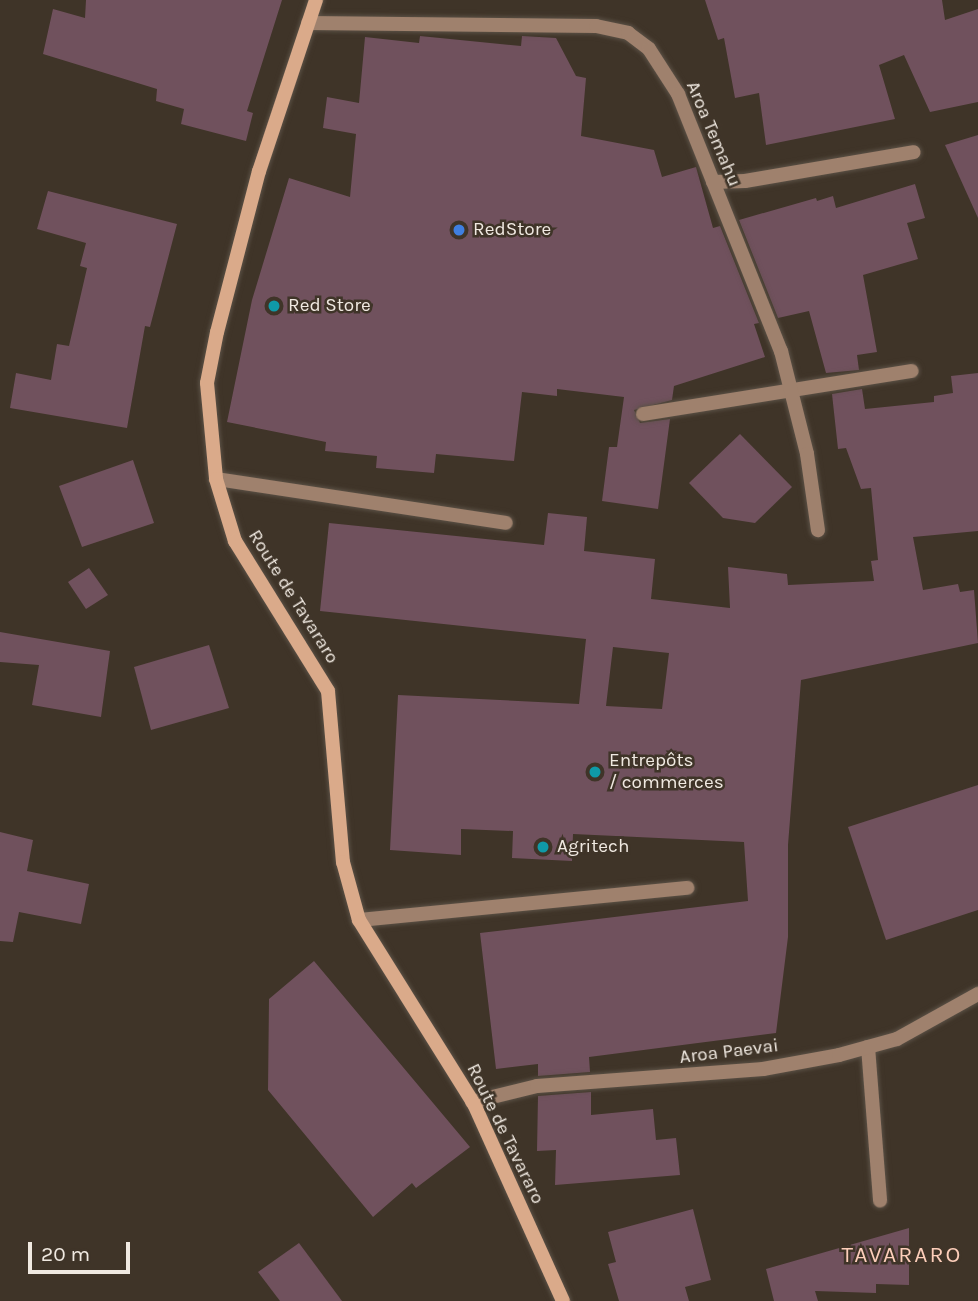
<!DOCTYPE html>
<html>
<head>
<meta charset="utf-8">
<style>
	body { margin:0 }
	#map { position:relative; width:978px; height:1301px; overflow:hidden; background:#3f3428; font-family:Karla,sans-serif }
	div>[style] { position:absolute }
	.building>* { inset:0; background:#70515d }
	.roads { filter:drop-shadow(0 0 2px #5b5146) drop-shadow(0 0 2px #5b5146) }
	.lane>* { height:14px; margin:-7px; padding:0 7px; transform-origin:7px; border-radius:7px; background:#9f816d }
	.street>* { height:14px; margin:-7px; padding:0 7px; transform-origin:7px; border-radius:7px; background:#9f816d }
	.secondary>* { height:14px; margin:-7px; padding:0 7px; transform-origin:7px; border-radius:7px; background:#daaa8a }
	.dots>* { width:19px; height:19px; translate:-50% -50%; box-sizing:border-box; border:4px solid #3f3428; border-radius:50% }
	span { translate:-50% -50%; white-space:nowrap; text-align:center; line-height:1.15; -webkit-text-stroke:5px #3f3428; paint-order:stroke }
	.street-label { font-size:19px; color:#f0e9e1 }
	.poi-label { font-size:19px; color:#f0e9e1 }
	.left { translate:0 -50%; text-align:left }
	.quarter-label { font-size:23px; color:#fdceba; letter-spacing:2px }
	.scale { position:absolute; left:28px; top:1242px; width:102px; height:32px; box-sizing:border-box; border:4px solid #f0e9e1; border-top:0; padding-left:9px; font-size:21px; line-height:24px; white-space:nowrap; color:#f0e9e1; -webkit-text-stroke:5px #3f3428; paint-order:stroke }
</style>
</head>
<body>
<div id="map">
	<div class="building">
		<div style="clip-path:polygon(86px 0,282px 0,247px 111px,253px 113px,246px 141px,181px 124px,184px 109px,156px 101px,157px 89px,43px 54px,53px 9px,85px 18px)"></div>
		<div style="clip-path:polygon(705px 0,942px 0,945px 20px,978px 9px,978px 102px,930px 112px,904px 55px,879px 65px,895px 119px,766px 145px,759px 93px,735px 98px,724px 38px,718px 40px)"></div>
		<div style="clip-path:polygon(420px 36px,521px 46px,522px 36px,556px 38px,576px 76px,586px 78px,581px 136px,654px 150px,662px 177px,696px 167px,713px 228px,720px 226px,759px 323px,754px 324px,765px 357px,674px 386px,672px 400px,634px 410px,640px 423px,670px 419px,658px 509px,602px 501px,609px 447px,617px 447px,624px 397px,557px 389px,557px 396px,522px 392px,514px 461px,436px 454px,434px 473px,376px 468px,377px 456px,325px 451px,326px 442px,227px 422px,252px 300px,289px 178px,350px 197px,356px 134px,323px 128px,327px 97px,359px 103px,365px 37px,419px 43px)"></div>
		<div style="clip-path:polygon(978px 135px,978px 218px,945px 145px)"></div>
		<div style="clip-path:polygon(915px 184px,925px 218px,907px 223px,918px 259px,863px 275px,877px 352px,857px 355px,859px 370px,826px 373px,809px 311px,778px 318px,739px 220px,816px 198px,817px 201px,833px 196px,836px 208px)"></div>
		<div style="clip-path:polygon(48px 191px,177px 224px,150px 327px,145px 326px,127px 428px,10px 408px,16px 373px,51px 380px,57px 344px,69px 346px,87px 268px,80px 266px,86px 243px,37px 229px)"></div>
		<div style="clip-path:polygon(evenodd,978px 373px,978px 531px,913px 537px,923px 590px,958px 584px,960px 592px,974px 590px,978px 643px,801px 680px,788px 845px,788px 937px,776px 1033px,589px 1057px,590px 1072px,538px 1076px,538px 1064px,496px 1069px,480px 933px,748px 901px,744px 842px,573px 834px,572px 861px,512px 858px,513px 831px,461px 829px,461px 855px,390px 850px,398px 695px,579px 704px,586px 639px,320px 611px,329px 523px,544px 545px,548px 513px,587px 517px,584px 551px,655px 559px,651px 599px,730px 608px,728px 567px,787px 574px,788px 585px,874px 581px,871px 561px,878px 560px,871px 488px,861px 489px,846px 448px,838px 449px,832px 394px,862px 389px,865px 409px,934px 402px,934px 396px,953px 393px,951px 376px,978px 373px,613px 647px,669px 653px,662px 709px,606px 706px,613px 647px)"></div>
		<div style="clip-path:polygon(740px 434px,792px 487px,755px 523px,723px 518px,689px 483px)"></div>
		<div style="clip-path:polygon(133px 460px,154px 523px,82px 547px,59px 486px)"></div>
		<div style="clip-path:polygon(89px 568px,108px 595px,86px 609px,68px 582px)"></div>
		<div style="clip-path:polygon(0 632px,110px 651px,101px 717px,32px 705px,39px 665px,0 662px)"></div>
		<div style="clip-path:polygon(209px 645px,229px 708px,151px 730px,134px 667px)"></div>
		<div style="clip-path:polygon(978px 785px,978px 910px,886px 940px,848px 827px)"></div>
		<div style="clip-path:polygon(0 832px,33px 840px,27px 871px,89px 884px,81px 924px,19px 912px,13px 942px,0 941px)"></div>
		<div style="clip-path:polygon(314px 961px,470px 1147px,416px 1188px,412px 1183px,373px 1217px,268px 1090px,269px 999px)"></div>
		<div style="clip-path:polygon(591px 1092px,591px 1115px,653px 1109px,656px 1140px,676px 1138px,680px 1175px,555px 1185px,556px 1150px,537px 1151px,538px 1096px)"></div>
		<div style="clip-path:polygon(693px 1209px,711px 1280px,685px 1287px,689px 1301px,619px 1301px,608px 1264px,616px 1262px,608px 1232px)"></div>
		<div style="clip-path:polygon(909px 1228px,909px 1285px,876px 1284px,876px 1293px,815px 1291px,818px 1301px,774px 1301px,766px 1269px)"></div>
		<div style="clip-path:polygon(299px 1243px,342px 1301px,280px 1301px,258px 1272px)"></div>
	</div>
	<div class="roads">
		<div class="lane">
			<div style="left:713px;top:182px;width:32px;rotate:-2deg"></div>
			<div style="left:745px;top:181px;width:171px;rotate:-9.7deg"></div>
			<div style="left:643px;top:414px;width:272px;rotate:-9.1deg"></div>
			<div style="left:216px;top:479px;width:293px;rotate:8.6deg"></div>
			<div style="left:359px;top:920px;width:330px;rotate:-5.6deg"></div>
		</div>
		<div class="street">
			<div style="left:308px;top:23px;width:288px;rotate:0.6deg"></div>
			<div style="left:596px;top:26px;width:33px;rotate:12deg"></div>
			<div style="left:628px;top:33px;width:26px;rotate:37deg"></div>
			<div style="left:649px;top:49px;width:54px;rotate:57.2deg"></div>
			<div style="left:678px;top:94px;width:277px;rotate:68.2deg"></div>
			<div style="left:781px;top:351px;width:106px;rotate:75.8deg"></div>
			<div style="left:807px;top:454px;width:77px;rotate:81.8deg"></div>
			<div style="left:868px;top:1047px;width:154px;rotate:85.5deg"></div>
			<div style="left:472px;top:1102px;width:67px;rotate:-13.8deg"></div>
			<div style="left:537px;top:1086px;width:227px;rotate:-4.3deg"></div>
			<div style="left:763px;top:1069px;width:77px;rotate:-10.4deg"></div>
			<div style="left:839px;top:1055px;width:60px;rotate:-15.4deg"></div>
			<div style="left:897px;top:1039px;width:93px;rotate:-29.1deg"></div>
		</div>
		<div class="secondary">
			<div style="left:316px;top:0;width:180px;rotate:108.4deg"></div>
			<div style="left:259px;top:171px;width:166px;rotate:104.6deg"></div>
			<div style="left:217px;top:332px;width:52px;rotate:101.1deg"></div>
			<div style="left:207px;top:383px;width:96px;rotate:84.6deg"></div>
			<div style="left:216px;top:479px;width:65px;rotate:73deg"></div>
			<div style="left:235px;top:541px;width:176px;rotate:58.2deg"></div>
			<div style="left:328px;top:691px;width:172px;rotate:85deg"></div>
			<div style="left:343px;top:862px;width:60px;rotate:74.6deg"></div>
			<div style="left:359px;top:920px;width:217px;rotate:58deg"></div>
			<div style="left:474px;top:1104px;width:216px;rotate:65.7deg"></div>
		</div>
	</div>
	<div class="dots">
		<div style="left:459px;top:230px;background:#3f7fe0"></div>
		<div style="left:274px;top:306px;background:#0f9aa8"></div>
		<div style="left:595px;top:772px;background:#0f9aa8"></div>
		<div style="left:543px;top:847px;background:#0f9aa8"></div>
	</div>
	<div class="street-label">
		<span style="left:713px;top:134px;rotate:67deg">Aroa Temahu</span>
		<span style="left:293px;top:597px;rotate:58deg">Route de Tavararo</span>
		<span style="left:729px;top:1052px;rotate:-7deg">Aroa Paevai</span>
		<span style="left:505px;top:1134px;rotate:64deg">Route de Tavararo</span>
	</div>
	<div class="poi-label">
		<span class="left" style="left:473px;top:230px">RedStore</span>
		<span class="left" style="left:288px;top:306px">Red Store</span>
		<span class="left" style="left:609px;top:772px">Entrepôts<br>/ commerces</span>
		<span class="left" style="left:557px;top:847px">Agritech</span>
	</div>
	<div class="quarter-label">
		<span style="left:902px;top:1255px">TAVARARO</span>
	</div>
	<div class="scale">20 m</div>
</div>
</body>
</html>
